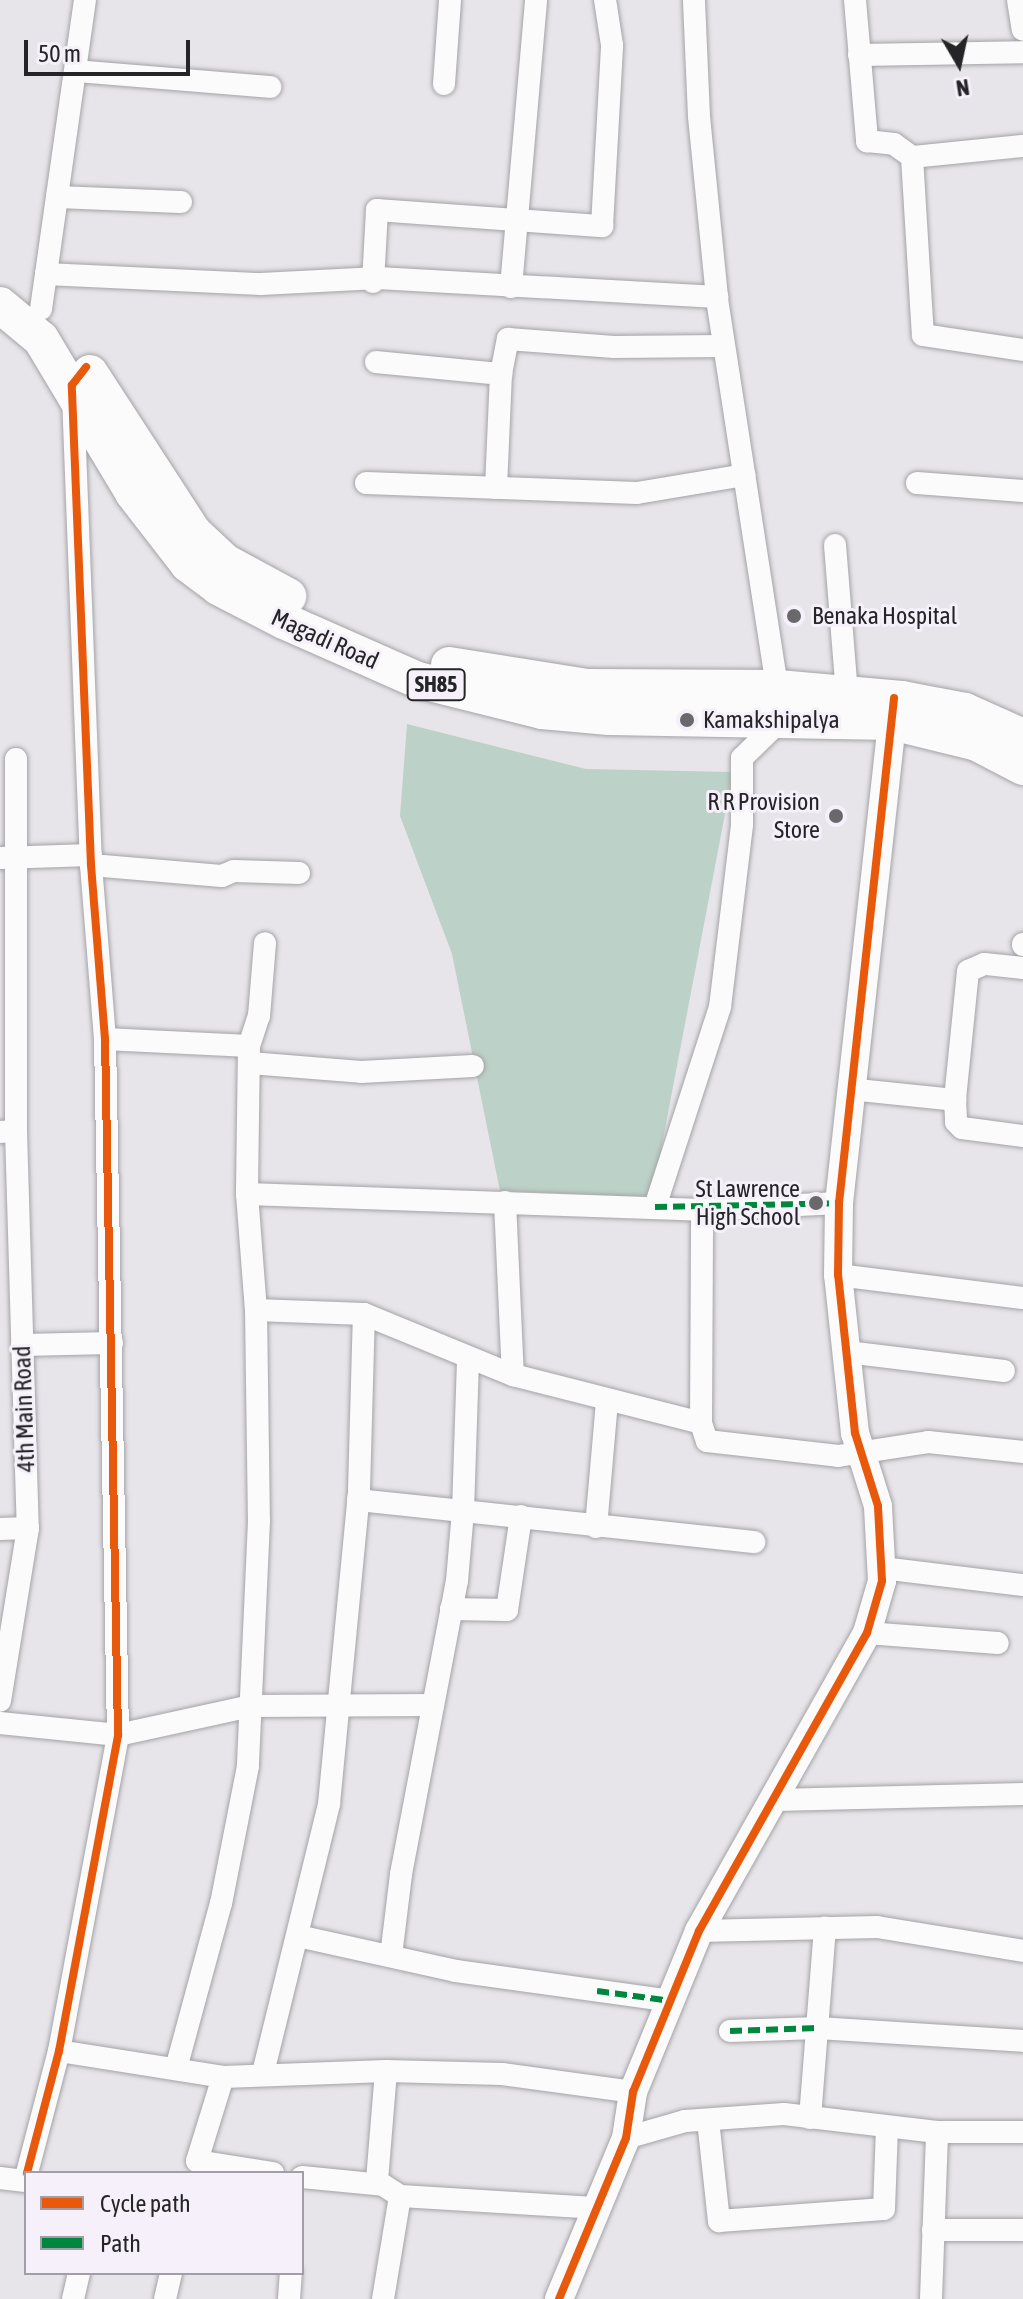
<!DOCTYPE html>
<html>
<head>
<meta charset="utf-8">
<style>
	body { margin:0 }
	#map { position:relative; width:1023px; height:2299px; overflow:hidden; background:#e7e5ea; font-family:"Asap Condensed",sans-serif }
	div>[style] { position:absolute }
	.green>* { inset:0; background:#bcd1c7 }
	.roads { filter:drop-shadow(0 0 2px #a4a3a6) drop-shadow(0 0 2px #a4a3a6) }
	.minor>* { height:22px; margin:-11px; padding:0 11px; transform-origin:11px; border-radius:11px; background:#fbfbfc }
	.tertiary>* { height:28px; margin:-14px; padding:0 14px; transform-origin:14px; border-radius:14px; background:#fbfbfc }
	.primary>* { height:36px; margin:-18px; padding:0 18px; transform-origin:18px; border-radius:18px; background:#fbfbfc }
	.quiet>* { height:6px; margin-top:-3px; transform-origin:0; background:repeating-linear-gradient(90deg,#00873e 0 12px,transparent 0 18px) }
	.cycleway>* { height:8px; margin:-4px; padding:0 4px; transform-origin:4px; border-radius:4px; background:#e8590c }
	.dots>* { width:22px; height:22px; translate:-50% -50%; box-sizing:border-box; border:4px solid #f5f0f9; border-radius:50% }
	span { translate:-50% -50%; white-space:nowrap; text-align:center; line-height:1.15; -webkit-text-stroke:6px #f5f0f9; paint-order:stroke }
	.shield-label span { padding:2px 6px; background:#f5f0f9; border:2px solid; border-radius:6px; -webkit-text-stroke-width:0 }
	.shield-label { font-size:22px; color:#252427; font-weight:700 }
	.poi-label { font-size:24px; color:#252427 }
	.left { translate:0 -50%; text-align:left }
	.right { translate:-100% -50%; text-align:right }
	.street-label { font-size:24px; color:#252427 }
	.legend { position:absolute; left:24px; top:2171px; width:280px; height:104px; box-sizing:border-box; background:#f5f0f9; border:2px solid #a29ea5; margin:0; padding:10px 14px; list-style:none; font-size:24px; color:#252427 }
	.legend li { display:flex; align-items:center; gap:16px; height:40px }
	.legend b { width:40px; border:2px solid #a29ea5 }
	.north { position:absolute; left:919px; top:24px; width:80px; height:80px; -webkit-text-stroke:6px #f5f0f9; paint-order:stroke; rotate:171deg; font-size:22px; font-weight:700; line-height:32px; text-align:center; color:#252427 }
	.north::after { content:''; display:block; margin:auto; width:28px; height:36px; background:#252427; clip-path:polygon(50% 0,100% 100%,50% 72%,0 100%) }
	.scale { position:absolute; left:24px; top:40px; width:166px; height:36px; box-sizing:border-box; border:4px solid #252427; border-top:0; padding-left:10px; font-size:24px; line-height:28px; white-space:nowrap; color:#252427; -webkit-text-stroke:6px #f5f0f9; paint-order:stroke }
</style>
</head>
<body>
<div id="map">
	<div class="green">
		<div style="clip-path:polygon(407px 724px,586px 769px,733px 772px,652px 1197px,500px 1191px,452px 954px,400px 816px)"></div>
	</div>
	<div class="roads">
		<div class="minor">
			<div style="left:855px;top:0;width:142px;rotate:85.1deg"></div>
			<div style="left:867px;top:141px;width:27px;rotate:6deg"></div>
			<div style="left:894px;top:144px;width:22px;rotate:36deg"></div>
			<div style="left:912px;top:157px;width:178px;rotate:86.5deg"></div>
			<div style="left:923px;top:335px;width:101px;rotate:8.5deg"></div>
			<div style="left:1018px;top:0;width:30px;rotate:81deg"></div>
			<div style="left:859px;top:55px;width:164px;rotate:-1deg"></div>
			<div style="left:76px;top:71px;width:195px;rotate:4.7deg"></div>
			<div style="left:444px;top:84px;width:84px;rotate:-85.9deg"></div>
			<div style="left:912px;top:157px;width:112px;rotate:-5.7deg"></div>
			<div style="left:57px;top:197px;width:124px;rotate:2.3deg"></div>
			<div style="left:46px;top:274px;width:215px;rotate:2.7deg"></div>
			<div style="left:261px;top:284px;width:117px;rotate:-2.9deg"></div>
			<div style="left:378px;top:278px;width:340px;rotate:3.2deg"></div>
			<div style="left:373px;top:282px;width:72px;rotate:-86.8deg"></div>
			<div style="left:377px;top:210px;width:226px;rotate:4.1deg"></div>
			<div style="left:602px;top:226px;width:181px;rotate:-86.8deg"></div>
			<div style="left:612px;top:45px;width:46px;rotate:-98.8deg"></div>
			<div style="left:511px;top:287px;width:288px;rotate:-85deg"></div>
			<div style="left:41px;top:309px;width:312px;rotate:-81.9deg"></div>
			<div style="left:376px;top:362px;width:126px;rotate:5.5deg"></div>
			<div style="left:366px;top:483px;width:271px;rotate:2.1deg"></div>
			<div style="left:637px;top:493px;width:109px;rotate:-9.5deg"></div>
			<div style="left:917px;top:483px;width:106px;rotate:4.3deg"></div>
			<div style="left:496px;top:488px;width:114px;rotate:-87.5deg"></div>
			<div style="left:501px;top:374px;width:36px;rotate:-79deg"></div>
			<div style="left:508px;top:339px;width:106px;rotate:4.3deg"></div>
			<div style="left:614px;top:347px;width:109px;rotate:-0.5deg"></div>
			<div style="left:835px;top:545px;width:149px;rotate:85.4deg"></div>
			<div style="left:16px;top:759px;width:372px;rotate:90deg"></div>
			<div style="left:0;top:858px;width:91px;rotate:-1.9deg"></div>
			<div style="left:91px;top:865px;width:131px;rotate:4.8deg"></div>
			<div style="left:222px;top:876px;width:13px;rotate:-23deg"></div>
			<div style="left:234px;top:871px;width:65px;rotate:1.8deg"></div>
			<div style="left:1023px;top:945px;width:1px;rotate:-90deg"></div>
			<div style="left:1023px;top:968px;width:39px;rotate:-174deg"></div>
			<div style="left:984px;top:964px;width:17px;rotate:156deg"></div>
			<div style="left:968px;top:971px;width:130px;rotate:95.8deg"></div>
			<div style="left:955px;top:1100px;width:22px;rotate:87deg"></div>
			<div style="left:956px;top:1122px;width:8px;rotate:45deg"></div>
			<div style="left:962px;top:1128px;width:62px;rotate:7.5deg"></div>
			<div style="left:105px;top:1039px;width:144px;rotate:2.8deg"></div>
			<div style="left:249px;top:1046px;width:148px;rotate:90.8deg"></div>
			<div style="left:247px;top:1194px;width:116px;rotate:85.6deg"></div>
			<div style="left:256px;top:1310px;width:211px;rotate:89.2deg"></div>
			<div style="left:259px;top:1521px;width:245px;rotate:92.6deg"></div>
			<div style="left:248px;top:1766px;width:140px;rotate:101.1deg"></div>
			<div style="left:221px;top:1903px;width:172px;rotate:105.2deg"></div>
			<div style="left:249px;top:1046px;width:32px;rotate:-72deg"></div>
			<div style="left:259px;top:1016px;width:73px;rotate:-85.3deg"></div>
			<div style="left:250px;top:1063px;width:111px;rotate:4.6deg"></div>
			<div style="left:361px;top:1072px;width:112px;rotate:-3.1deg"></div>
			<div style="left:849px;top:1089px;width:107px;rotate:5.9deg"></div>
			<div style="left:0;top:1132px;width:16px;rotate:-4deg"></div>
			<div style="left:16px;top:1131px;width:397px;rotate:88.3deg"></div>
			<div style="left:28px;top:1528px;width:175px;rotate:99.2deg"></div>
			<div style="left:247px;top:1194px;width:455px;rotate:2deg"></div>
			<div style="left:702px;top:1210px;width:137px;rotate:-2.9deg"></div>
			<div style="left:505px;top:1202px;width:173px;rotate:87.4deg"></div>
			<div style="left:655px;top:1207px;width:210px;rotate:-72deg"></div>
			<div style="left:720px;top:1007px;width:184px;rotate:-83.1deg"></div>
			<div style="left:742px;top:824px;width:66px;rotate:-90deg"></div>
			<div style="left:742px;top:758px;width:56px;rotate:-44.3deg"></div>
			<div style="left:782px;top:719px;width:427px;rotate:-98.8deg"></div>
			<div style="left:717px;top:297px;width:182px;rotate:-95.7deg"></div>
			<div style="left:699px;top:116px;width:116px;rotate:-92.5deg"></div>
			<div style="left:838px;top:1275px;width:186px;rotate:7.1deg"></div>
			<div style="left:256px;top:1310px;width:108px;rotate:2.1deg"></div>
			<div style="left:364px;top:1314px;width:161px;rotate:22.3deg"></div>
			<div style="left:513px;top:1375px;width:194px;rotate:14.3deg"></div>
			<div style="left:701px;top:1423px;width:19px;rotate:72deg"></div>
			<div style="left:707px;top:1441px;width:132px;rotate:6.5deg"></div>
			<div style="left:838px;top:1456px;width:91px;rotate:-8.8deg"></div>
			<div style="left:928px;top:1442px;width:96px;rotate:6deg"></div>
			<div style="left:22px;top:1345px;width:90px;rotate:-1.3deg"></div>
			<div style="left:847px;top:1352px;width:158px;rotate:6.9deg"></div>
			<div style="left:701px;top:1423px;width:213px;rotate:-89.7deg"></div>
			<div style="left:358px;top:1500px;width:106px;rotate:6deg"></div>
			<div style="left:463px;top:1511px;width:152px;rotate:-88.1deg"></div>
			<div style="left:596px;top:1527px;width:126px;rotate:-85deg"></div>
			<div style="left:0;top:1529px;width:28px;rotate:-2deg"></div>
			<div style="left:882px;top:1568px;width:142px;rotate:6.9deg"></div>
			<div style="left:451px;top:1609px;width:56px;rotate:1deg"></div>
			<div style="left:507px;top:1610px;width:95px;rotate:-81.5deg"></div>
			<div style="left:867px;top:1633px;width:131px;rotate:4.4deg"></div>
			<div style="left:0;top:1723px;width:119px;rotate:5.8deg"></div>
			<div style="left:118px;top:1735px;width:136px;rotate:-12.3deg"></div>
			<div style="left:251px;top:1706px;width:182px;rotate:-0.3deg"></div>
			<div style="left:777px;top:1800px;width:246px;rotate:-1.4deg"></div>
			<div style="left:699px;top:1931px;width:178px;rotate:-1.3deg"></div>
			<div style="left:877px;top:1927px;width:148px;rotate:9.3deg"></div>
			<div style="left:298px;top:1936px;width:162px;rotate:12.5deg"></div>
			<div style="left:456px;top:1971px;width:217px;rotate:7.9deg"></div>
			<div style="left:391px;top:1956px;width:83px;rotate:-83deg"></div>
			<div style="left:401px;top:1874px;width:298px;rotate:-79.2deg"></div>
			<div style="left:457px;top:1581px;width:70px;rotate:-85.1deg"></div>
			<div style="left:463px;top:1511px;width:293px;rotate:6.1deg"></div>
			<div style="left:730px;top:2031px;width:88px;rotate:-2deg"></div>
			<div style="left:818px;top:2028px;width:205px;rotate:3.6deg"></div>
			<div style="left:59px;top:2051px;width:166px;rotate:9deg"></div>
			<div style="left:223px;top:2077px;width:163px;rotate:-2.1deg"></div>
			<div style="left:386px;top:2071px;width:116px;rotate:1.5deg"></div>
			<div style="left:502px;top:2074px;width:132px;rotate:7.8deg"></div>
			<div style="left:386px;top:2071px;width:110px;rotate:94.7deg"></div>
			<div style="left:377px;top:2181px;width:27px;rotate:33deg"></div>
			<div style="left:263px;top:2073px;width:277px;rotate:-76.2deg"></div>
			<div style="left:329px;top:1804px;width:315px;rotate:-84.5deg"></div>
			<div style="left:359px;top:1490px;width:176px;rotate:-88.4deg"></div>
			<div style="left:223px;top:2077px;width:88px;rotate:107.2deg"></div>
			<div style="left:197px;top:2161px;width:77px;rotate:9deg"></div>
			<div style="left:810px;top:2118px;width:191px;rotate:-85.5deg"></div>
			<div style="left:708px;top:2120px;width:102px;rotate:83.8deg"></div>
			<div style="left:719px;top:2221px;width:165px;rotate:-4.2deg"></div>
			<div style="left:884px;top:2209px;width:82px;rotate:-87.9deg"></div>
			<div style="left:626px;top:2138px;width:61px;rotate:-16.1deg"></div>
			<div style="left:685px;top:2121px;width:99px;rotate:-4deg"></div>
			<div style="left:784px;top:2114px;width:154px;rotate:6.7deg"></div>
			<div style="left:937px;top:2132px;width:86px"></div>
			<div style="left:27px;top:2173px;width:126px;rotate:-75.3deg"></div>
			<div style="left:59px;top:2051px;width:321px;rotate:-79.4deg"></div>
			<div style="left:118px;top:1735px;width:696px;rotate:-91.07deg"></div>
			<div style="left:105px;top:1039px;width:175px;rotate:-94.6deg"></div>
			<div style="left:91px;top:865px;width:465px;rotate:-92.2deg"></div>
			<div style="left:302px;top:2177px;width:81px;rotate:5.6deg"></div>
			<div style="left:0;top:2178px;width:26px;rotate:7deg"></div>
			<div style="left:933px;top:2230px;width:90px"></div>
			<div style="left:73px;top:2299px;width:27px;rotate:-77deg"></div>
			<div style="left:165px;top:2299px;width:27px;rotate:-77deg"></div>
			<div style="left:289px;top:2299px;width:26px;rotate:-86deg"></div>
			<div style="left:383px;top:2299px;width:104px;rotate:-80.6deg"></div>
			<div style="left:400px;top:2196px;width:196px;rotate:3.5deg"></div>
			<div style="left:931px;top:2299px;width:167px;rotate:-87.9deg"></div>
		</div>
		<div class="tertiary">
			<div style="left:559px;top:2299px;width:174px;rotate:-67.4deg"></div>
			<div style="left:626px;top:2138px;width:47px;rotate:-81.3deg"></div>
			<div style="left:633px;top:2092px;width:174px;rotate:-67.7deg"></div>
			<div style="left:699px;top:1931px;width:342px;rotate:-60.6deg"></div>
			<div style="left:867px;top:1633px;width:54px;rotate:-73.9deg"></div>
			<div style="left:882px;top:1581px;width:75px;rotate:-93.1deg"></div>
			<div style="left:878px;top:1506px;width:77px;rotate:-107.5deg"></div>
			<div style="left:855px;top:1433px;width:159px;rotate:-96.1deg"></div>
			<div style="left:838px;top:1275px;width:72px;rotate:-89.2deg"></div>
			<div style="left:839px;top:1203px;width:501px;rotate:-83.7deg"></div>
		</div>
		<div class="primary">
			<div style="left:0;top:305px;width:53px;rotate:39.7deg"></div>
			<div style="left:41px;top:339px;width:179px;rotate:59.1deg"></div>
			<div style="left:133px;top:493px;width:90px;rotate:52.2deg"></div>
			<div style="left:188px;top:564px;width:38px;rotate:37deg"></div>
			<div style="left:218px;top:587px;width:74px;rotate:27.3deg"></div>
			<div style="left:284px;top:621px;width:146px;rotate:23.8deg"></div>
			<div style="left:418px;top:680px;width:128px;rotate:14deg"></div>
			<div style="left:542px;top:711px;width:67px;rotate:5.1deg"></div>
			<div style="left:609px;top:717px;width:283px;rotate:1deg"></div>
			<div style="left:892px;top:722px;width:88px;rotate:13.9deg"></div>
			<div style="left:977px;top:743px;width:52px;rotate:27.6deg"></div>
			<div style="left:90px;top:373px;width:191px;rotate:57deg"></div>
			<div style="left:194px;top:533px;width:42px;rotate:43.1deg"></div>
			<div style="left:225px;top:562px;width:72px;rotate:28.4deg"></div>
			<div style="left:449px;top:665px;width:140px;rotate:9.1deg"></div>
			<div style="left:587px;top:687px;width:191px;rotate:0.3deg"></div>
			<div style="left:778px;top:688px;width:124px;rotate:5.1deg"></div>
			<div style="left:902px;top:699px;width:64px;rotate:10.8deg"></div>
			<div style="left:965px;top:711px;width:64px;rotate:24.1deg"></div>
		</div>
	</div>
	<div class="quiet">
		<div style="left:655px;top:1207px;width:184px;rotate:-1.2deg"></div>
		<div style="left:597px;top:1991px;width:75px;rotate:7.7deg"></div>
		<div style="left:730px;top:2031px;width:88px;rotate:-2deg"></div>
	</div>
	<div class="cycleway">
		<div style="left:27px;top:2173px;width:126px;rotate:-75.3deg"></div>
		<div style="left:59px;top:2051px;width:321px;rotate:-79.4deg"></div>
		<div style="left:118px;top:1735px;width:696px;rotate:-91.07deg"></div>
		<div style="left:105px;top:1039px;width:175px;rotate:-94.6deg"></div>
		<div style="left:91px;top:865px;width:480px;rotate:-92.3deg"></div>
		<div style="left:72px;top:385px;width:23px;rotate:-52deg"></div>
		<div style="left:559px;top:2299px;width:174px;rotate:-67.4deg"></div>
		<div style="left:626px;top:2138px;width:47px;rotate:-81.3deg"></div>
		<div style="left:633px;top:2092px;width:174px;rotate:-67.7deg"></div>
		<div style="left:699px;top:1931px;width:342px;rotate:-60.6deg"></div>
		<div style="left:867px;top:1633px;width:54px;rotate:-73.9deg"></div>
		<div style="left:882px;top:1581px;width:75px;rotate:-93.1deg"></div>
		<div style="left:878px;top:1506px;width:77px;rotate:-107.5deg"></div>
		<div style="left:855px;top:1433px;width:159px;rotate:-96.1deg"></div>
		<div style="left:838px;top:1275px;width:72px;rotate:-89.2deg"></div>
		<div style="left:839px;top:1203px;width:508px;rotate:-83.78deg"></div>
	</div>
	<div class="dots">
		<div style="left:794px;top:616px;background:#69686b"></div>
		<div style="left:687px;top:720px;background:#69686b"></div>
		<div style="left:836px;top:816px;background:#69686b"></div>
		<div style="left:816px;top:1203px;background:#69686b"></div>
	</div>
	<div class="shield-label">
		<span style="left:436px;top:685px">SH85</span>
	</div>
	<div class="poi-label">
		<span class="left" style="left:812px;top:616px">Benaka Hospital</span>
		<span class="left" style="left:703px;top:720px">Kamakshipalya</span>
		<span class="right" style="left:820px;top:816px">R R Provision<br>Store</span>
		<span class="right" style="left:800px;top:1203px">St Lawrence<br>High School</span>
	</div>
	<div class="street-label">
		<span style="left:325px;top:639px;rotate:24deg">Magadi Road</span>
		<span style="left:24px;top:1409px;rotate:-92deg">4th Main Road</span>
	</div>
	<ul class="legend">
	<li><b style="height:10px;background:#e8590c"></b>Cycle path</li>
	<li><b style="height:10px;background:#00873e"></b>Path</li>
	</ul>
	<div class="north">N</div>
	<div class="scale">50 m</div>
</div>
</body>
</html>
